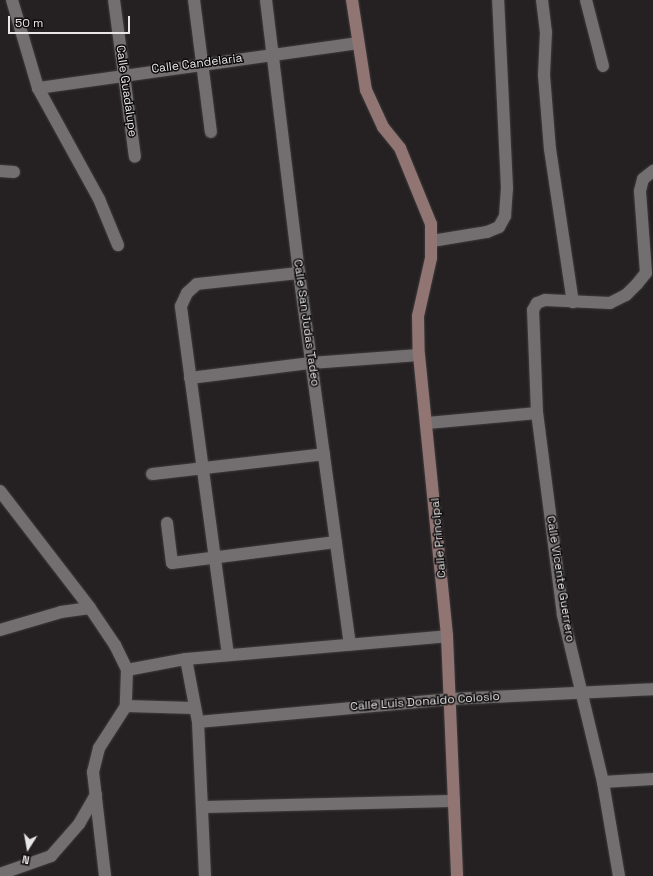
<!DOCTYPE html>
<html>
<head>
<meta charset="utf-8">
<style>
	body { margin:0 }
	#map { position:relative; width:653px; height:876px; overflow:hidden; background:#252122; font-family:"Space Grotesk",sans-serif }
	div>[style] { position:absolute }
	.roads { filter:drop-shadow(0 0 1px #3e3b3c) drop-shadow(0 0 1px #3e3b3c) }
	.street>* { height:12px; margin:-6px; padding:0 6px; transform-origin:6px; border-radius:6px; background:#736f70 }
	.secondary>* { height:12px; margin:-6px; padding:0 6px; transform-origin:6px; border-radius:6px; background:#907573 }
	span { translate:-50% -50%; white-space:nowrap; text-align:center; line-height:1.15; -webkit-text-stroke:3px #0d0b0c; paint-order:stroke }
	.street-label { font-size:12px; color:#e8e6e6 }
	.north { position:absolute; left:8px; top:828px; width:40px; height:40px; -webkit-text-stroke:3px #0d0b0c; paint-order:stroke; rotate:191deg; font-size:11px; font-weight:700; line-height:16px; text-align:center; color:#e8e6e6 }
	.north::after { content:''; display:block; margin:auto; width:14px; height:18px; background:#e8e6e6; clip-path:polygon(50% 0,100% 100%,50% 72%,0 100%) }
	.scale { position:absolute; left:8px; top:16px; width:122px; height:18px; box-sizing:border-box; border:2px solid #e8e6e6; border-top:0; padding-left:5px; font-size:12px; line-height:14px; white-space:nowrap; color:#e8e6e6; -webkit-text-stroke:3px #0d0b0c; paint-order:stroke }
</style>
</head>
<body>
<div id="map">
	<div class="roads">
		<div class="street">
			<div style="left:12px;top:0;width:92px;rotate:73.5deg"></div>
			<div style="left:38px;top:88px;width:127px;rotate:61.2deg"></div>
			<div style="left:99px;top:199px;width:50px;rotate:67.6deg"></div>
			<div style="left:114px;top:0;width:158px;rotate:82.4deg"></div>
			<div style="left:194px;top:0;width:133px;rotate:82.7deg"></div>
			<div style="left:266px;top:0;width:275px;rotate:83.1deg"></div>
			<div style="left:299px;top:273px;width:375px;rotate:82.2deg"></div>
			<div style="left:542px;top:0;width:32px;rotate:83deg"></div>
			<div style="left:546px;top:32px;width:43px;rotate:92.7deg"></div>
			<div style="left:544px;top:75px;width:74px;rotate:85.4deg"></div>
			<div style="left:550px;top:149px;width:155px;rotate:81.5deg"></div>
			<div style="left:586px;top:0;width:68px;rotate:75.6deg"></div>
			<div style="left:38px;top:88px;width:323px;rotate:-8deg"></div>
			<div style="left:0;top:171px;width:14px;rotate:4deg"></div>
			<div style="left:432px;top:241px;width:56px;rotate:-9.3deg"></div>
			<div style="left:487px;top:232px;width:13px;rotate:-23deg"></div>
			<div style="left:499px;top:227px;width:13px;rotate:-61deg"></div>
			<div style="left:505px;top:216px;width:28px;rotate:-86deg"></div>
			<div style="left:507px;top:188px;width:188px;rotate:-92.7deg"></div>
			<div style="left:190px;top:378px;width:122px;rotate:-7.1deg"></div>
			<div style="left:311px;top:363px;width:108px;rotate:-4.2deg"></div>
			<div style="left:428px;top:423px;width:109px;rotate:-5.2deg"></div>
			<div style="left:152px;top:474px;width:173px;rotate:-6.6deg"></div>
			<div style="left:0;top:491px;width:148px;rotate:52.4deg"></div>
			<div style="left:90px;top:608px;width:45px;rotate:56deg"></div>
			<div style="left:115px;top:645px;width:28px;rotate:64deg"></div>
			<div style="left:127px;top:670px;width:36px;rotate:92deg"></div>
			<div style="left:126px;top:706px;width:50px;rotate:122.7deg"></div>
			<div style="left:99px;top:748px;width:25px;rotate:104deg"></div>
			<div style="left:93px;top:772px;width:105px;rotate:83.4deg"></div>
			<div style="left:167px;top:523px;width:40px;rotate:82.9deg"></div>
			<div style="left:172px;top:563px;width:165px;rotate:-7.3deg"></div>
			<div style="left:0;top:630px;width:64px;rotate:-16.4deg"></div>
			<div style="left:61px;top:612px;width:29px;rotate:-8deg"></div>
			<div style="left:228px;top:655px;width:352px;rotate:-97.7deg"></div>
			<div style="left:181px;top:306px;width:14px;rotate:-65deg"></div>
			<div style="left:187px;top:293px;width:13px;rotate:-42deg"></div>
			<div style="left:197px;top:284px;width:103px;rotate:-6.2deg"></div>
			<div style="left:186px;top:659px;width:64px;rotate:79.2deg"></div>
			<div style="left:198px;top:722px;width:154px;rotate:87.4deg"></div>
			<div style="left:127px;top:670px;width:60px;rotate:-10.6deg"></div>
			<div style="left:186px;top:659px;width:262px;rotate:-5deg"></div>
			<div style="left:126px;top:706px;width:67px;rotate:1.7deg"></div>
			<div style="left:198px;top:722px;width:254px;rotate:-5.2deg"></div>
			<div style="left:451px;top:699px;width:202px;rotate:-2.8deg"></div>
			<div style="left:603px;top:782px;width:50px;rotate:-3.4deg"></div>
			<div style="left:202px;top:807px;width:252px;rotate:-1.4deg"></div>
			<div style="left:0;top:874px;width:54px;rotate:-19.4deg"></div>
			<div style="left:51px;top:856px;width:43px;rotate:-48.8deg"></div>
			<div style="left:79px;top:824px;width:34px;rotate:-60deg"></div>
			<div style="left:619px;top:876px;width:95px;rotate:-99.7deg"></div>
			<div style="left:603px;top:782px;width:172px;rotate:-103.5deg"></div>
			<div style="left:563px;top:615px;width:204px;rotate:-97.3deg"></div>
			<div style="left:537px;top:413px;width:103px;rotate:-92.2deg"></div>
			<div style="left:533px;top:310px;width:8px;rotate:-60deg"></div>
			<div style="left:537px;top:303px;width:9px;rotate:-21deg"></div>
			<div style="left:545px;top:300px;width:65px;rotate:2.6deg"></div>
			<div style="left:610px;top:303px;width:18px;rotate:-27deg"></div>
			<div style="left:626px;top:295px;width:16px;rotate:-45deg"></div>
			<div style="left:637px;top:284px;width:14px;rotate:-51deg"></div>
			<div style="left:646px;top:273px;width:82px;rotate:-94.2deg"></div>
			<div style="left:640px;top:191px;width:12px;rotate:-76deg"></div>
			<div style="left:643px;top:179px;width:13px;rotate:-39deg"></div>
		</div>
		<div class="secondary">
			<div style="left:352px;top:0;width:91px;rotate:81.2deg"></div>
			<div style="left:366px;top:90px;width:41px;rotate:65.3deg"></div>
			<div style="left:383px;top:127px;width:27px;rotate:51deg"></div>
			<div style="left:400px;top:148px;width:82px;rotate:67.8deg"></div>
			<div style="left:431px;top:224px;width:34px;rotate:90deg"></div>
			<div style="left:431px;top:258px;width:59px;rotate:102.6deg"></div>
			<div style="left:418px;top:316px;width:39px;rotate:89deg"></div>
			<div style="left:419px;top:355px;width:282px;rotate:84.3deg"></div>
			<div style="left:447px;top:636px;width:240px;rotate:87.6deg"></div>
		</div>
	</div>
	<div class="street-label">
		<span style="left:197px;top:64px;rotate:-7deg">Calle Candelaria</span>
		<span style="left:126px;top:91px;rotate:82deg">Calle Guadalupe</span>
		<span style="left:306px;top:323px;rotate:82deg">Calle San Judas Tadeo</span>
		<span style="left:439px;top:538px;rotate:-95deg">Calle Principal</span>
		<span style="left:560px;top:579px;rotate:81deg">Calle Vicente Guerrero</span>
		<span style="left:425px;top:702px;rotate:-4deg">Calle Luis Donaldo Colosio</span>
	</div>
	<div class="north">N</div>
	<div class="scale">50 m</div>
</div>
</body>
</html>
